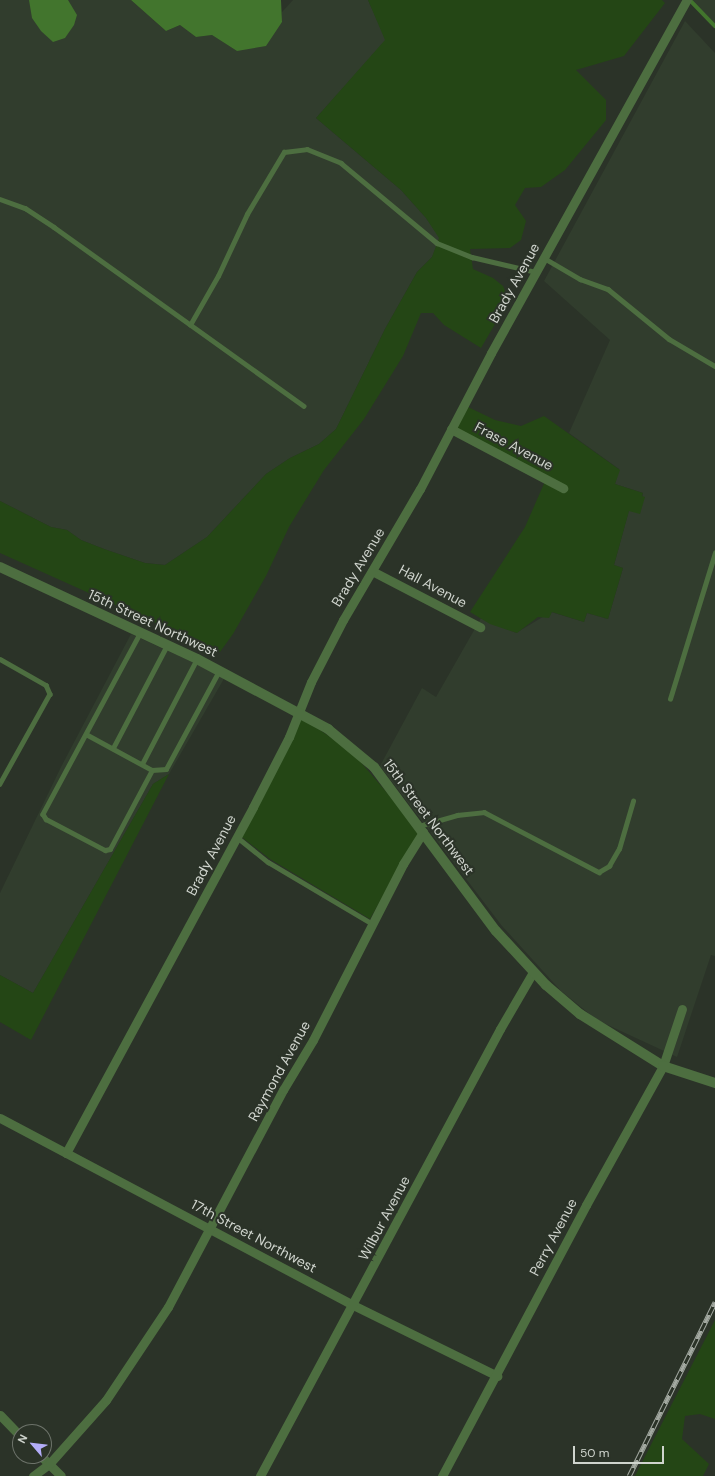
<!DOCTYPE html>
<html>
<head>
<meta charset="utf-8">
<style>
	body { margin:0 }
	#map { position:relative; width:715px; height:1476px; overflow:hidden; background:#2b3328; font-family:"DM Sans",sans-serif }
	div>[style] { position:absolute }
	.built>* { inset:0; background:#313d2d }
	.green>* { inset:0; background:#244615 }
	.water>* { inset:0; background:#42752d }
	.stream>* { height:3.5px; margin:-1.75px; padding:0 1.75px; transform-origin:1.75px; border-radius:1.75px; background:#42752d }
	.service>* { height:4.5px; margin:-2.25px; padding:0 2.25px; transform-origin:2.25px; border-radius:2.25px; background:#4d6e40 }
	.minor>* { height:9px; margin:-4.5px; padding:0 4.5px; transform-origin:4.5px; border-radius:4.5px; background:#4d6e40 }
	.tertiary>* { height:10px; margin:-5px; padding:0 5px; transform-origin:5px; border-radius:5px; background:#4d6e40 }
	.rail>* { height:4.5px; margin-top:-2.25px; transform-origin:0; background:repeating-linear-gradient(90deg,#2b3328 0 9px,#a3a9a1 0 18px); box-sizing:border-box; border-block:1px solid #a3a9a1 }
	span { translate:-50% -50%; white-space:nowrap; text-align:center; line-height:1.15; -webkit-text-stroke:4px #2b3328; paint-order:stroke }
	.street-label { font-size:14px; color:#cfd4cd }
	.north { position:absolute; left:12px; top:1424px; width:40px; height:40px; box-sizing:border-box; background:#2b3328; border:1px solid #6d736a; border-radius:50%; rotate:298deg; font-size:11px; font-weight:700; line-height:16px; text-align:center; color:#cfd4cd }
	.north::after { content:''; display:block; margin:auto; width:14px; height:18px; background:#b3adf9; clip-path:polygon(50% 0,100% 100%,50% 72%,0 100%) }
	.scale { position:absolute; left:573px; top:1446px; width:91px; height:18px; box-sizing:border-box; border:2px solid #cfd4cd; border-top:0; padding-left:5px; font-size:12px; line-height:14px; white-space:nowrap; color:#cfd4cd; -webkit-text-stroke:3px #2b3328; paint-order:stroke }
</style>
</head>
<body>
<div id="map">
	<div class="built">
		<div style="clip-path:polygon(0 0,131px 0,166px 31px,180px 25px,196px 37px,212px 35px,237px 51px,282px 22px,282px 12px,293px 0,368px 0,386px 40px,316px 118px,401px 190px,426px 218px,440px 238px,432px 257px,417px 272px,385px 329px,336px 429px,319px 444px,290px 458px,266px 474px,207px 537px,165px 565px,145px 563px,104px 549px,81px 540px,67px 530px,51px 527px,0 501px)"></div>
		<div style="clip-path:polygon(692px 0,715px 0,715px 26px,692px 2px)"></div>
		<div style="clip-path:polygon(685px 21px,715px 53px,715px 956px,711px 955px,677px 1057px,597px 1020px,561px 991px,502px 926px,380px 766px,422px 688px,436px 697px,481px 618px,516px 633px,551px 612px,584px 622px,587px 613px,608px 619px,623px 568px,614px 565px,629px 510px,640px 513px,643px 493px,615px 484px,619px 469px,569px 433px,610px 340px,544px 281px)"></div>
		<div style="clip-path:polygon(131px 634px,225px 677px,169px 774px,153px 784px,33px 993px,0 975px,0 893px,61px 767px)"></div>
	</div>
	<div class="green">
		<div style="clip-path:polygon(368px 0,662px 0,665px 3px,624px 56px,576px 70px,606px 100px,606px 120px,565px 170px,541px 187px,525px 188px,515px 205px,526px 221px,521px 240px,510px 248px,470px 249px,473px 269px,493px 278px,503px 286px,509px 300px,481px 348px,444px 325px,433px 313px,421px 313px,403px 356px,364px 419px,324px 470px,289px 527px,266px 576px,233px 634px,220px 652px,0 553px,0 501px,51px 527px,67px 530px,81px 540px,104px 549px,145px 563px,165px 565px,207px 537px,266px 474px,290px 458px,319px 444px,336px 429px,385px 329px,417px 272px,432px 257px,439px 238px,426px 218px,401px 190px,316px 118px,385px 40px)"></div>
		<div style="clip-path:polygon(464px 405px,495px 420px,521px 426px,544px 416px,620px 470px,615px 484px,643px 493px,642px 496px,645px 497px,640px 514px,629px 511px,614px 565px,623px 568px,608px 619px,587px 613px,584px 622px,552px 612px,549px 618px,538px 617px,517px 633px,490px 624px,470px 612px,525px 527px,546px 479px,451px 429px)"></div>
		<div style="clip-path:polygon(301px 717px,352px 752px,420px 831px,370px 919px,270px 859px,239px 835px)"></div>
		<div style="clip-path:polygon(169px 774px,31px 1040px,0 1022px,0 975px,33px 993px,153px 784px)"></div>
		<div style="clip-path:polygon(715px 1320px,715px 1419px,700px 1414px,685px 1416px,682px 1439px,709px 1464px,703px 1476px,635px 1476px)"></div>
	</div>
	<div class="water">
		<div style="clip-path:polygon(29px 0,68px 0,77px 15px,74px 25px,65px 38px,53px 42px,41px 31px,32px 18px)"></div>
		<div style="clip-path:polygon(131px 0,281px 0,282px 22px,266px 46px,237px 51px,212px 35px,196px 37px,180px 25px,166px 31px)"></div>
	</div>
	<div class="stream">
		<div style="left:690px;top:0;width:36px;rotate:46deg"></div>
	</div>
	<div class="service">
		<div style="left:0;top:199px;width:27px;rotate:20deg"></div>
		<div style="left:25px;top:208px;width:35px;rotate:33deg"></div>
		<div style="left:54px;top:227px;width:307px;rotate:35.6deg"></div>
		<div style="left:544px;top:258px;width:42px;rotate:30.3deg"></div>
		<div style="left:580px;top:279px;width:30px;rotate:20deg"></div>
		<div style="left:608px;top:289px;width:79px;rotate:39.3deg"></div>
		<div style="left:669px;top:339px;width:53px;rotate:30.4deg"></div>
		<div style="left:190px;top:325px;width:56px;rotate:-60.3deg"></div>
		<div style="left:218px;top:276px;width:68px;rotate:-64.9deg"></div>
		<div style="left:247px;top:214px;width:72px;rotate:-59.2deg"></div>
		<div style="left:284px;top:152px;width:23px;rotate:-7deg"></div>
		<div style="left:307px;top:149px;width:37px;rotate:22deg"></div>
		<div style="left:341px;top:163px;width:125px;rotate:39.8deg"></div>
		<div style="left:437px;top:243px;width:38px;rotate:22deg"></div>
		<div style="left:472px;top:257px;width:66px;rotate:13.2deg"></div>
		<div style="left:141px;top:632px;width:207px;rotate:118.3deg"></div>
		<div style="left:43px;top:814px;width:6px;rotate:59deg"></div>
		<div style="left:46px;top:819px;width:67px;rotate:27.7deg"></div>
		<div style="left:105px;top:850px;width:5px;rotate:-11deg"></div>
		<div style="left:110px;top:849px;width:89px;rotate:-62deg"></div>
		<div style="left:0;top:659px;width:53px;rotate:29.5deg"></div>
		<div style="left:46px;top:685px;width:10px;rotate:66deg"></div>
		<div style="left:50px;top:694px;width:103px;rotate:119.1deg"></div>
		<div style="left:670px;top:699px;width:153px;rotate:-72.9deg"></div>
		<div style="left:86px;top:734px;width:75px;rotate:28.6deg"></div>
		<div style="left:152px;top:770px;width:14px;rotate:-4deg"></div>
		<div style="left:166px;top:769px;width:111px;rotate:-61.6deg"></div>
		<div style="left:113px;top:748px;width:116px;rotate:-62.3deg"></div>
		<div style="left:142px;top:764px;width:119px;rotate:-62.4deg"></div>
		<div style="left:419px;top:826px;width:40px;rotate:-16deg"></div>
		<div style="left:457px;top:815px;width:27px;rotate:-6deg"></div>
		<div style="left:484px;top:812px;width:130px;rotate:27.6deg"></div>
		<div style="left:599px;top:872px;width:12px;rotate:-31deg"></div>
		<div style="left:609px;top:866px;width:20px;rotate:-60deg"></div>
		<div style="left:619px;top:849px;width:50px;rotate:-73.7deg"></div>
		<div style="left:237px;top:837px;width:40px;rotate:39deg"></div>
		<div style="left:268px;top:862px;width:122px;rotate:30.6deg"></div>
	</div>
	<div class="minor">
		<div style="left:451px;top:429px;width:127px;rotate:27.8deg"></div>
		<div style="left:372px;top:571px;width:122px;rotate:27.4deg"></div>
		<div style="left:0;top:1118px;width:399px;rotate:27.9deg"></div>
		<div style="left:353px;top:1305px;width:161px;rotate:26.2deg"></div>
		<div style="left:66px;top:1153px;width:393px;rotate:-61.6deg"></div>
		<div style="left:253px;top:807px;width:79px;rotate:-62.8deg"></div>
		<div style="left:289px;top:737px;width:59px;rotate:-68.2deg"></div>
		<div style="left:311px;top:682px;width:70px;rotate:-62.7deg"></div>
		<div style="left:343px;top:620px;width:152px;rotate:-59.6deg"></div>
		<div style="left:420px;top:489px;width:153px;rotate:-62.4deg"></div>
		<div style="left:491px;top:353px;width:404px;rotate:-61deg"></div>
		<div style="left:0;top:1415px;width:29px;rotate:46deg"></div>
		<div style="left:41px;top:1456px;width:28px;rotate:45deg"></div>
		<div style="left:33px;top:1476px;width:21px;rotate:-37deg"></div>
		<div style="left:50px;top:1463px;width:84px;rotate:-48.4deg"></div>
		<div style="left:106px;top:1400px;width:112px;rotate:-56.3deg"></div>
		<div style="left:168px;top:1307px;width:246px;rotate:-62.1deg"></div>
		<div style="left:283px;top:1090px;width:58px;rotate:-59deg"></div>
		<div style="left:313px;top:1040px;width:198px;rotate:-62.9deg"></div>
		<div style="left:403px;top:864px;width:38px;rotate:-58deg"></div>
		<div style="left:260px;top:1476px;width:507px;rotate:-61.77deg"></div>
		<div style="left:500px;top:1029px;width:66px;rotate:-59.9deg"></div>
		<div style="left:442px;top:1476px;width:307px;rotate:-62deg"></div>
		<div style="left:586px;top:1205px;width:159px;rotate:-61deg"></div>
		<div style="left:663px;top:1066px;width:60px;rotate:-71.6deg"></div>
	</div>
	<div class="tertiary">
		<div style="left:0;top:567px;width:217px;rotate:25deg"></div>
		<div style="left:197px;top:659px;width:149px;rotate:28.1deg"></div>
		<div style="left:328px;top:729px;width:60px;rotate:39.6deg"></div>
		<div style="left:374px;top:767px;width:204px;rotate:53.4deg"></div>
		<div style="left:496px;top:931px;width:74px;rotate:47.2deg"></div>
		<div style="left:546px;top:985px;width:45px;rotate:40.5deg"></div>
		<div style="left:580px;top:1014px;width:98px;rotate:32.1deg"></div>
		<div style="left:663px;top:1066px;width:55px;rotate:18.1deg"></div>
	</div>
	<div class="rail">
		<div style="left:629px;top:1476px;width:194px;rotate:-63.7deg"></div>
	</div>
	<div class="street-label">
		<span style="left:514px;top:283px;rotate:-61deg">Brady Avenue</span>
		<span style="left:514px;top:446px;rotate:28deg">Frase Avenue</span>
		<span style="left:358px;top:567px;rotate:-59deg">Brady Avenue</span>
		<span style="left:433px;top:586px;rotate:28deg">Hall Avenue</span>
		<span style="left:153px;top:623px;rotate:25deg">15th Street Northwest</span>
		<span style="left:429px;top:817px;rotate:53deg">15th Street Northwest</span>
		<span style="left:211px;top:855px;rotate:-62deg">Brady Avenue</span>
		<span style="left:279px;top:1071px;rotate:-61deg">Raymond Avenue</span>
		<span style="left:384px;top:1218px;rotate:-62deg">Wilbur Avenue</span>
		<span style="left:254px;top:1236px;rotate:28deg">17th Street Northwest</span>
		<span style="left:553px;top:1237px;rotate:-62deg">Perry Avenue</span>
	</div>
	<div class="north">N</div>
	<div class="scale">50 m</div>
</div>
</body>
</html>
